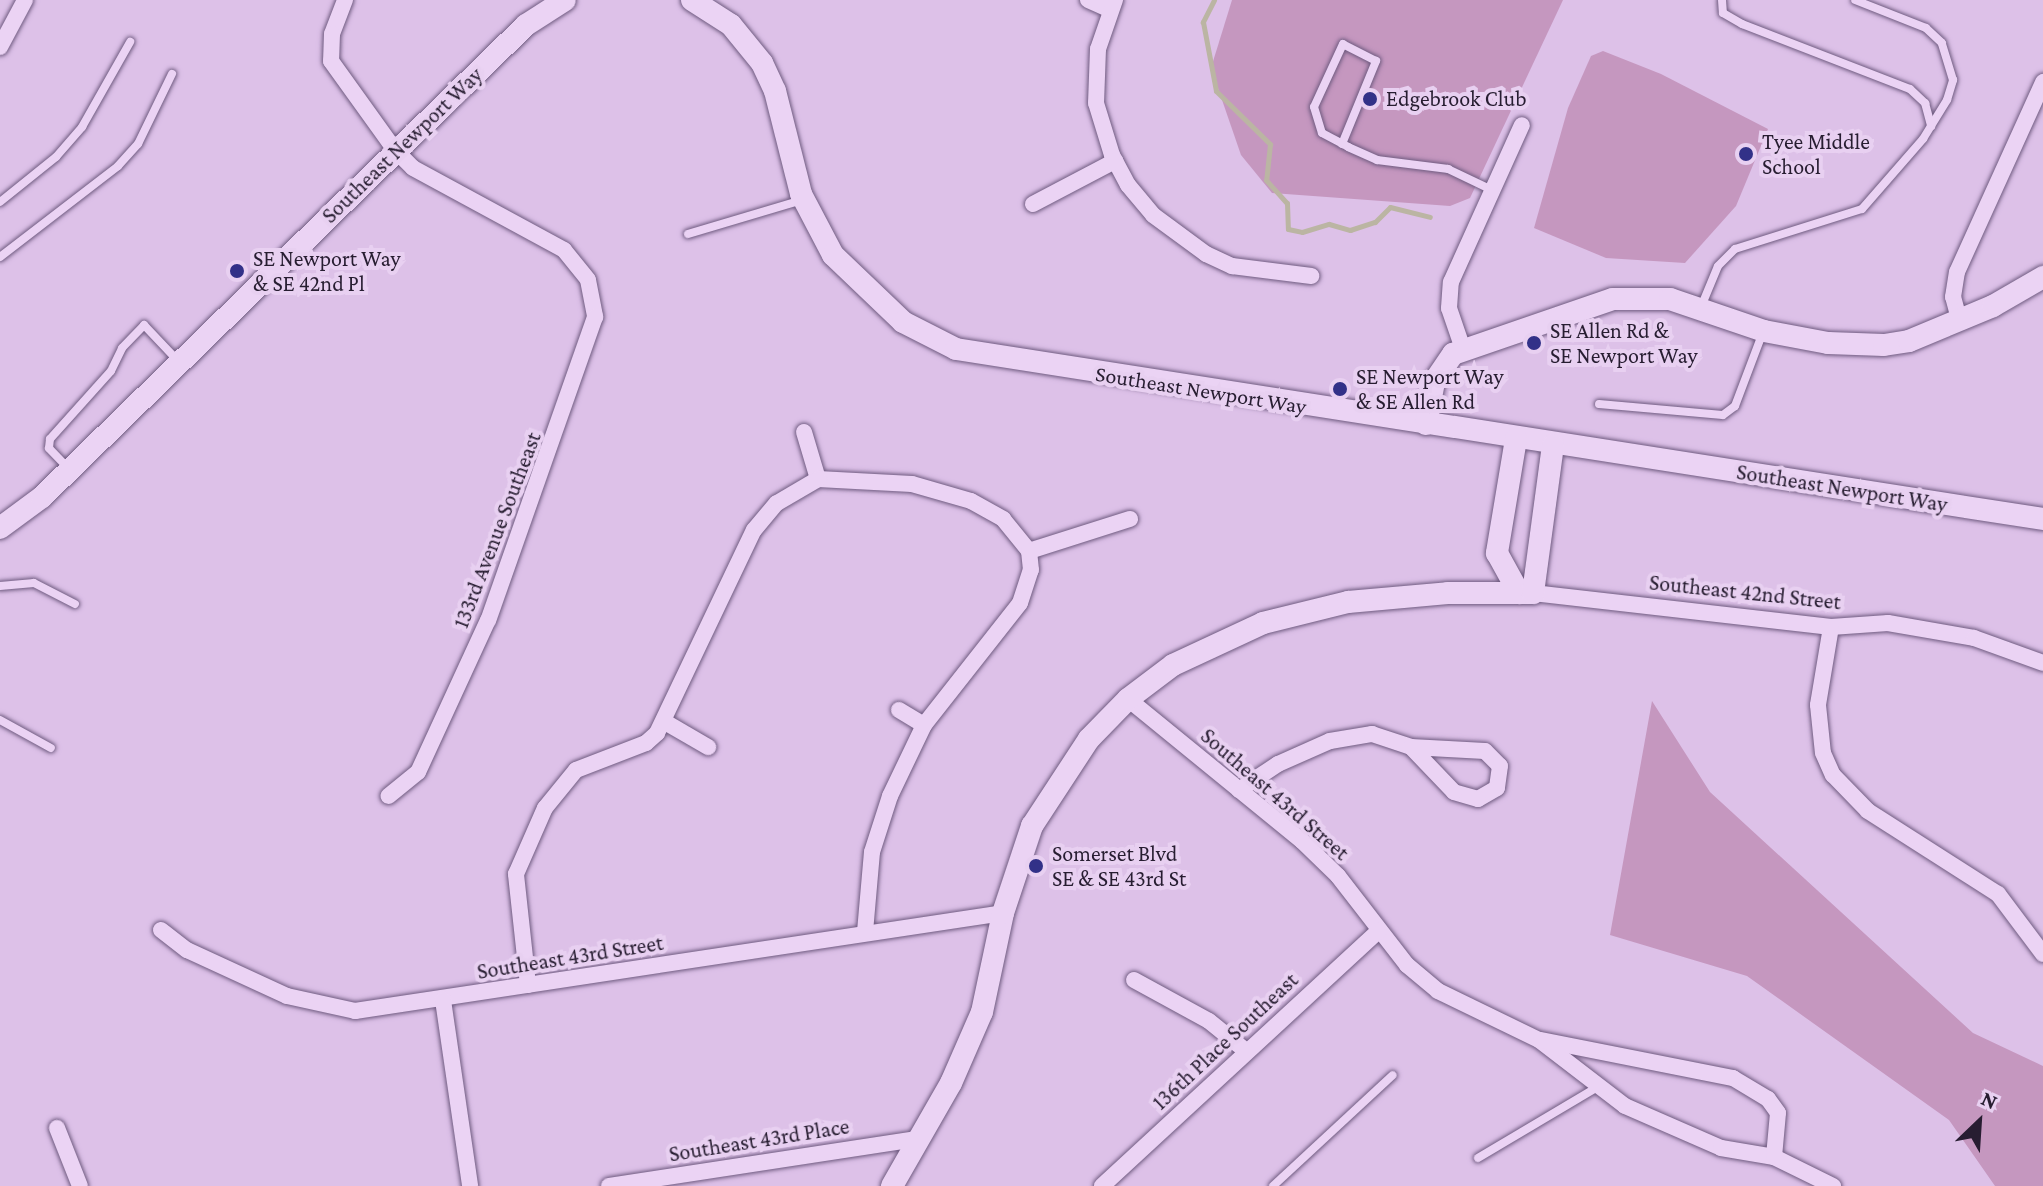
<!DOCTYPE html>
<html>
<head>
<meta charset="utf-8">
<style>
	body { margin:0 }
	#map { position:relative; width:2043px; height:1186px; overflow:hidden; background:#ddc1e8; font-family:"Crimson Pro",serif }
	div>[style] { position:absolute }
	.green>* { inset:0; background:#c597bf }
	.stream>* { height:5px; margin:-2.5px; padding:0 2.5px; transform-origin:2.5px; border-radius:2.5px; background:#bbb5a3 }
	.roads { filter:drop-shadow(0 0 2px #6f5b80) drop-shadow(0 0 2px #6f5b80) }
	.lane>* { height:8px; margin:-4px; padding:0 4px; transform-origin:4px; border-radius:4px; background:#ebd3f4 }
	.street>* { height:16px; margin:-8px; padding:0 8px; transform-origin:8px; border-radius:8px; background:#ebd3f4 }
	.secondary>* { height:22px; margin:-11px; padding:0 11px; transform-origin:11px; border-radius:11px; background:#ebd3f4 }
	.dots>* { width:22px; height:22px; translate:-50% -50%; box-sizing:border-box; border:4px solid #e8d0f1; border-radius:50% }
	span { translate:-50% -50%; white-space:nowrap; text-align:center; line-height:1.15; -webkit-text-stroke:8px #e8d0f1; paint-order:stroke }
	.poi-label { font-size:22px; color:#271d31 }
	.left { translate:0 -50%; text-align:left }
	.street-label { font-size:22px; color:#271d31 }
	.north { position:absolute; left:1939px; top:1082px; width:80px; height:80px; -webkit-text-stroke:6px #e8d0f1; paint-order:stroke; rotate:25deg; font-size:22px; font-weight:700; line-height:32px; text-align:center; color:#271d31 }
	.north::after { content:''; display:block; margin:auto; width:28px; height:36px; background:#271d31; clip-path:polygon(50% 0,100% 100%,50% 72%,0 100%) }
</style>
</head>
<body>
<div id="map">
	<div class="green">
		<div style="clip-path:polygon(1232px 0,1563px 0,1470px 198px,1450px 206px,1272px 193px,1241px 155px,1211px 68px)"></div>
		<div style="clip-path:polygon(1603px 51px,1661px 74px,1768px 129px,1736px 206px,1685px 263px,1606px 258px,1534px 228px,1568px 108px,1591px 56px)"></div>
		<div style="clip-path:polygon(1652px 701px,1710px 792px,1973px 1033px,2043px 1066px,2043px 1186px,1995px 1186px,1949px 1120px,1747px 976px,1610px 935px)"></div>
	</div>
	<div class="stream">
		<div style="left:1214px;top:0;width:25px;rotate:117deg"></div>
		<div style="left:1203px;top:22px;width:70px;rotate:79.3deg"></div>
		<div style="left:1216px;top:91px;width:76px;rotate:44.5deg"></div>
		<div style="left:1270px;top:144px;width:36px;rotate:96deg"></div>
		<div style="left:1266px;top:180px;width:31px;rotate:48deg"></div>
		<div style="left:1287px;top:203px;width:26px;rotate:88deg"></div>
		<div style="left:1288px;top:229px;width:14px;rotate:12deg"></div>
		<div style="left:1302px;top:232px;width:28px;rotate:-17deg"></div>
		<div style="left:1329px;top:224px;width:22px;rotate:16deg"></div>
		<div style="left:1350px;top:230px;width:26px;rotate:-18deg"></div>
		<div style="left:1375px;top:222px;width:21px;rotate:-45deg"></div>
		<div style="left:1390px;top:207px;width:41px;rotate:14deg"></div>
	</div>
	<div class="roads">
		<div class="lane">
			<div style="left:1722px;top:0;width:13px;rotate:86deg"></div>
			<div style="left:1723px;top:13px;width:22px;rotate:30deg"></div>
			<div style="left:1742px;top:24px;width:180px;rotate:21.2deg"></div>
			<div style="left:1910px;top:89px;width:21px;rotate:43deg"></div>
			<div style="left:1925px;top:103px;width:24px;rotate:75deg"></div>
			<div style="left:1342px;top:144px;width:90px;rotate:-67.7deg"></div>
			<div style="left:1376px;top:61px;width:37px;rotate:-153deg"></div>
			<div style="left:1343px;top:44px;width:69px;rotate:114.7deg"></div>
			<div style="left:1314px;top:107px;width:27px;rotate:73deg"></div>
			<div style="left:1322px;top:133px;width:30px;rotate:28deg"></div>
			<div style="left:1348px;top:147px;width:32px;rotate:24deg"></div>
			<div style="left:1377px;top:160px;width:72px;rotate:7.2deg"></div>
			<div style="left:1448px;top:169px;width:49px;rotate:25.5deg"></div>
			<div style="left:0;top:202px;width:72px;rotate:-38.8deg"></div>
			<div style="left:56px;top:157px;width:40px;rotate:-49deg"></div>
			<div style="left:82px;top:127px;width:98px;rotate:-60.5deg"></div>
			<div style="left:688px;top:234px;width:119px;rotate:-16.6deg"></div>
			<div style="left:0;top:257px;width:149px;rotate:-37.6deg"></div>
			<div style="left:118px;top:166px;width:30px;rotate:-48deg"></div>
			<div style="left:138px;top:144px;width:78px;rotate:-64.1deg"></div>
			<div style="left:1701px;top:307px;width:44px;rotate:-67.5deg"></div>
			<div style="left:1718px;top:266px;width:24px;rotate:-45deg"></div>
			<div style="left:1735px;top:249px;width:133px;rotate:-17.5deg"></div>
			<div style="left:1862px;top:209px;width:93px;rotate:-48.9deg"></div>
			<div style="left:1923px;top:139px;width:46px;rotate:-58.4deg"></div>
			<div style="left:1947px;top:100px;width:21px;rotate:-73deg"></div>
			<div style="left:1953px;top:80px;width:39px;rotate:-107deg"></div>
			<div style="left:1942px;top:43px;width:22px;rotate:-137deg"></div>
			<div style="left:1926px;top:28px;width:76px;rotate:-158.5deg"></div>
			<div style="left:1599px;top:404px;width:124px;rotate:5.1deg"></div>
			<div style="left:1723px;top:415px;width:15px;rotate:-37deg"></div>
			<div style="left:1735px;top:406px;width:79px;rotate:-69.3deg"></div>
			<div style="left:69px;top:469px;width:29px;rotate:-134deg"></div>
			<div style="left:49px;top:448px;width:9px;rotate:-84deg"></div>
			<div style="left:50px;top:439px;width:91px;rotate:-48.1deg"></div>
			<div style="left:111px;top:371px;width:25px;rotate:-64deg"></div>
			<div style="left:122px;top:348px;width:32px;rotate:-46deg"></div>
			<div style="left:144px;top:325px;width:51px;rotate:46.6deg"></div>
			<div style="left:0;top:586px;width:34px;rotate:-5deg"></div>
			<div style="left:34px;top:583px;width:46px;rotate:27.1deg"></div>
			<div style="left:0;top:720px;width:58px;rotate:28.8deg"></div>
			<div style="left:1478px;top:1158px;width:137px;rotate:-30.7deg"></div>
			<div style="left:1273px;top:1186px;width:163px;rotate:-42.8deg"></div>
		</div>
		<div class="street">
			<div style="left:345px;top:0;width:36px;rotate:111deg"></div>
			<div style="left:332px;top:34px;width:27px;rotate:92deg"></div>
			<div style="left:331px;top:61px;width:110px;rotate:54.3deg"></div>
			<div style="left:395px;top:150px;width:25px;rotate:45deg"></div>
			<div style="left:413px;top:168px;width:172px;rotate:28.5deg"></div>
			<div style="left:564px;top:250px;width:38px;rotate:51deg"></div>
			<div style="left:588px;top:280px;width:38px;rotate:79deg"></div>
			<div style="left:595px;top:317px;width:321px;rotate:109.4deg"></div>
			<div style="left:488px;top:620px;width:167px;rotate:114.7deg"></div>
			<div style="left:418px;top:772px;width:38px;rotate:141deg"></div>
			<div style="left:1088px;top:0;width:24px;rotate:24deg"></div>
			<div style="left:1115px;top:0;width:52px;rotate:109.1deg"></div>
			<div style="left:1098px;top:49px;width:54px;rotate:92.1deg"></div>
			<div style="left:1096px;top:103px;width:54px;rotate:72.9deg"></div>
			<div style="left:1112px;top:155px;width:34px;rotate:62deg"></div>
			<div style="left:1128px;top:185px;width:39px;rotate:50deg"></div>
			<div style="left:1153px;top:215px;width:66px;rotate:36.3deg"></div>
			<div style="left:1206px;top:254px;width:29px;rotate:25deg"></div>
			<div style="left:1232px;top:266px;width:80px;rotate:7.2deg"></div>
			<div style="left:0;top:47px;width:53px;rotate:-62deg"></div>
			<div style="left:1033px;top:204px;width:93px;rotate:-27.7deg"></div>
			<div style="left:1959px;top:319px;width:23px;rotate:-105deg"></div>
			<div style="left:1953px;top:297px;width:25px;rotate:-81deg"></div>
			<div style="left:1957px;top:272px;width:209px;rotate:-65.6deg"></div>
			<div style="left:1463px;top:349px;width:43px;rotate:-108.9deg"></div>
			<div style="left:1449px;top:308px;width:26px;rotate:-86deg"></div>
			<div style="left:1451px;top:282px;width:172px;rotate:-65.7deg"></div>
			<div style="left:804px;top:432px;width:49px;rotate:73.4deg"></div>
			<div style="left:818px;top:479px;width:94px;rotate:3deg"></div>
			<div style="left:912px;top:484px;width:61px;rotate:16.1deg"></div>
			<div style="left:971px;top:501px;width:37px;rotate:29deg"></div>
			<div style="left:1003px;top:519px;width:41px;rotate:50.9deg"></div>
			<div style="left:1029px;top:551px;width:106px;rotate:-17.6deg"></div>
			<div style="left:1533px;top:593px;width:300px;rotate:6.5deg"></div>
			<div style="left:1831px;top:627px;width:57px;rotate:-4deg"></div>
			<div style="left:1888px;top:623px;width:87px;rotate:9.9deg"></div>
			<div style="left:1974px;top:638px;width:73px;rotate:19.9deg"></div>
			<div style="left:1831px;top:627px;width:79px;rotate:99.5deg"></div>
			<div style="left:1818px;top:705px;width:48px;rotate:84.1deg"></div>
			<div style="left:1823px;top:753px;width:24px;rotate:66deg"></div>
			<div style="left:1833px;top:775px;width:50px;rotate:45.8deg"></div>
			<div style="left:1868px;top:811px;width:154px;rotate:32.6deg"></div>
			<div style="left:1998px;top:894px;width:75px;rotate:53.1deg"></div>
			<div style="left:1128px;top:699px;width:225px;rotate:39.2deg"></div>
			<div style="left:1302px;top:841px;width:50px;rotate:44.2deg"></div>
			<div style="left:1338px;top:876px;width:113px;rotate:52.2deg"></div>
			<div style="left:1407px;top:965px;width:40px;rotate:40deg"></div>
			<div style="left:1438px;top:991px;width:112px;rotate:25.9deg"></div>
			<div style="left:1539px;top:1040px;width:108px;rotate:37.5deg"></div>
			<div style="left:1625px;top:1106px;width:105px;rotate:23.6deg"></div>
			<div style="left:1721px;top:1148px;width:54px;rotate:9.6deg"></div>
			<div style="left:1774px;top:1157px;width:66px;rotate:26.2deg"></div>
			<div style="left:899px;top:710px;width:29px;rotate:31deg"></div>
			<div style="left:665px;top:722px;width:50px;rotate:30.2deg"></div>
			<div style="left:1239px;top:790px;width:47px;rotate:-33.7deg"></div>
			<div style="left:1278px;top:764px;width:57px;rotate:-23.9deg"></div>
			<div style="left:1330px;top:741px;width:43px;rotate:-9.5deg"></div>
			<div style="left:1372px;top:734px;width:41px;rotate:18.4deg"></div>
			<div style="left:1411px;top:747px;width:74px;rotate:3.1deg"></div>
			<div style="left:1485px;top:751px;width:21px;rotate:45deg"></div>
			<div style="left:1500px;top:766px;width:22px;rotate:98deg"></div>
			<div style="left:1497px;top:788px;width:22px;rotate:150deg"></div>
			<div style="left:1478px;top:799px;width:25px;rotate:-164deg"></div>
			<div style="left:1454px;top:792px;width:62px;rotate:-133.7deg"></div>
			<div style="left:161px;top:930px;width:33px;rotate:38deg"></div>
			<div style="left:187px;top:950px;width:110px;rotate:24.7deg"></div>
			<div style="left:287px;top:996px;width:70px;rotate:12.4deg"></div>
			<div style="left:355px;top:1011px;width:655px;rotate:-8.6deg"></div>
			<div style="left:865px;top:932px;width:80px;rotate:-85deg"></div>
			<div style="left:872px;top:852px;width:59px;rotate:-72.2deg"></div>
			<div style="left:890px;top:796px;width:79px;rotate:-64.4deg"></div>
			<div style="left:924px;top:725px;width:155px;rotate:-51.8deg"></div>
			<div style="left:1020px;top:603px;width:35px;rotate:-72deg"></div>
			<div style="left:1031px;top:570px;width:19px;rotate:-96deg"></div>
			<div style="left:1134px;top:980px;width:85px;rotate:28.7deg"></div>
			<div style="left:1209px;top:1021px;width:48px;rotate:39deg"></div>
			<div style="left:528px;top:985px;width:112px;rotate:-96.2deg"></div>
			<div style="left:516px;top:874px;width:72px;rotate:-66.3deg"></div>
			<div style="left:545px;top:808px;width:49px;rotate:-50.8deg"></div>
			<div style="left:576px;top:770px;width:75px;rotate:-21.1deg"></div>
			<div style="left:646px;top:743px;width:15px;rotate:-42deg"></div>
			<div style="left:657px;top:733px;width:225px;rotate:-64.5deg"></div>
			<div style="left:754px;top:530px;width:35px;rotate:-50deg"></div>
			<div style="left:777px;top:503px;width:48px;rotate:-30.3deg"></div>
			<div style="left:443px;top:1000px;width:188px;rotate:81.7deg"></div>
			<div style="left:1541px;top:1040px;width:196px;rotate:11.2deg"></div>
			<div style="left:1733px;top:1078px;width:41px;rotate:31deg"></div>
			<div style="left:1768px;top:1099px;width:17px;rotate:54deg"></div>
			<div style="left:1778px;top:1113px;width:44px;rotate:95.2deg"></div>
			<div style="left:57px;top:1128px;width:62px;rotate:68.4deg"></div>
			<div style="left:609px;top:1186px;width:312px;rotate:-8.7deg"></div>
			<div style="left:1102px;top:1186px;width:377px;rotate:-42.7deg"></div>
		</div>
		<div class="secondary">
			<div style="left:692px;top:0;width:46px;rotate:32.7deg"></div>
			<div style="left:731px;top:25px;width:49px;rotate:50.8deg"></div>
			<div style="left:762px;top:63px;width:31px;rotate:65deg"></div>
			<div style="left:775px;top:91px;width:106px;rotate:75.8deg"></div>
			<div style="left:801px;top:194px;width:69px;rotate:62.3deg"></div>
			<div style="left:833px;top:255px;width:97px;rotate:43.7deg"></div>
			<div style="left:903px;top:322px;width:59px;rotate:27deg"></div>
			<div style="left:956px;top:349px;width:1100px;rotate:8.89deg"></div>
			<div style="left:1426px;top:424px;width:43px;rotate:-79.2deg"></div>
			<div style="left:1434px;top:382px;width:34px;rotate:-56deg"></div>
			<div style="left:1453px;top:354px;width:169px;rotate:-19deg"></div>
			<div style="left:1613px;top:299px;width:57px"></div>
			<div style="left:1670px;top:299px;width:99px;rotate:18.8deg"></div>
			<div style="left:1764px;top:331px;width:65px;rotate:10.6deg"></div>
			<div style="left:1828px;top:343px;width:56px;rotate:2deg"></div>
			<div style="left:1884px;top:345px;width:25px;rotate:-9deg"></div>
			<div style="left:1909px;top:341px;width:91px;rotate:-22.6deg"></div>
			<div style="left:1993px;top:306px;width:58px;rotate:-30.1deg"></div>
			<div style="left:1516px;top:439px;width:116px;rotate:99.5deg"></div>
			<div style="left:1497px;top:553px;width:46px;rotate:61.2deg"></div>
			<div style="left:0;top:528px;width:52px;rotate:-36.4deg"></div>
			<div style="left:42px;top:497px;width:676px;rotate:-44.28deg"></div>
			<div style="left:526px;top:25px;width:46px;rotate:-32.7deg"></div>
			<div style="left:892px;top:1186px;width:119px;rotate:-60.2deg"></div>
			<div style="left:951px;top:1083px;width:77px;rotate:-66.4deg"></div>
			<div style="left:982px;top:1012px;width:101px;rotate:-78deg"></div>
			<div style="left:1003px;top:913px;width:92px;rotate:-71.6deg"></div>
			<div style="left:1032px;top:826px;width:104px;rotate:-56.8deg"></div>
			<div style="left:1089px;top:739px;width:56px;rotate:-45.7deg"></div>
			<div style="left:1128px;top:699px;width:56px;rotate:-37.1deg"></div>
			<div style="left:1173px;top:665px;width:99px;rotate:-25deg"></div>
			<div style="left:1263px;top:623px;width:88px;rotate:-13.9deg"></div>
			<div style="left:1348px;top:602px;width:100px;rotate:-5.1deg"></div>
			<div style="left:1448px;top:593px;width:85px"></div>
			<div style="left:1533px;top:593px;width:149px;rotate:-82.3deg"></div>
		</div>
	</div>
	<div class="dots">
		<div style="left:1370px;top:99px;background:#323188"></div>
		<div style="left:1746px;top:154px;background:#323188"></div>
		<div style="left:237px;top:271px;background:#323188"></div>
		<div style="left:1534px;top:343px;background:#323188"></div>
		<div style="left:1340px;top:389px;background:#323188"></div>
		<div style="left:1036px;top:866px;background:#323188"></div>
	</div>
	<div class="poi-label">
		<span class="left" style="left:1386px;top:99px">Edgebrook Club</span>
		<span class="left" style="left:1762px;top:154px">Tyee Middle<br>School</span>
		<span class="left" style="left:253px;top:271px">SE Newport Way<br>&amp; SE 42nd Pl</span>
		<span class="left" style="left:1550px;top:343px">SE Allen Rd &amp;<br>SE Newport Way</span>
		<span class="left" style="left:1356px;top:389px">SE Newport Way<br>&amp; SE Allen Rd</span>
		<span class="left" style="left:1052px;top:866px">Somerset Blvd<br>SE &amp; SE 43rd St</span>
	</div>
	<div class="street-label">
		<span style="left:402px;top:145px;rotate:-44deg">Southeast Newport Way</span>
		<span style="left:1201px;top:390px;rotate:9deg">Southeast Newport Way</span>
		<span style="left:1842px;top:488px;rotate:9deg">Southeast Newport Way</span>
		<span style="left:497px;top:530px;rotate:-69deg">133rd Avenue Southeast</span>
		<span style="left:1745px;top:592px;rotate:6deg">Southeast 42nd Street</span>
		<span style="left:1275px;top:794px;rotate:41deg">Southeast 43rd Street</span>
		<span style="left:570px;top:957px;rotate:-9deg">Southeast 43rd Street</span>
		<span style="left:1225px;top:1041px;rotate:-43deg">136th Place Southeast</span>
		<span style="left:759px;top:1140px;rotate:-9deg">Southeast 43rd Place</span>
	</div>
	<div class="north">N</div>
</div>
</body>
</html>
